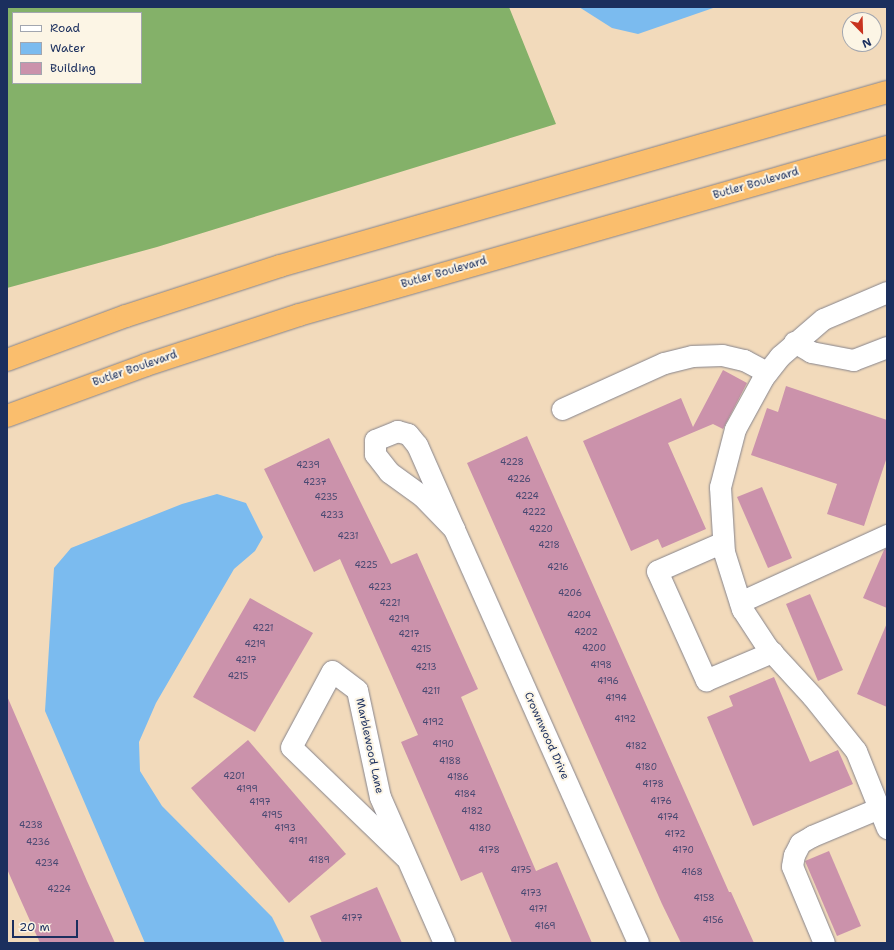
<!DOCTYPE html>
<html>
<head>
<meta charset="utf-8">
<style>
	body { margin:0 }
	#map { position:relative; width:894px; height:950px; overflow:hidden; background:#f2dabb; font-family:"Shantell Sans",sans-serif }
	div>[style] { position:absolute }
	.forest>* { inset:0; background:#84b169 }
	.water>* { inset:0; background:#7bbbef }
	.building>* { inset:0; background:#cb92ab }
	.roads { filter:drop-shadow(0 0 1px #86848c) drop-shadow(0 0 1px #86848c) }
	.minor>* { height:21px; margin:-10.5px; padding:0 10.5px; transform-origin:10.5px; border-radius:10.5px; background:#fff }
	.motorway>* { height:22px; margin:-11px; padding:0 11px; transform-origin:11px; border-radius:11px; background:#fabe6d }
	span { translate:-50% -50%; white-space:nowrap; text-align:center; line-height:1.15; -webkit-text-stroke:4px #fcf5e5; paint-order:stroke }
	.number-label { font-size:9px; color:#474871 }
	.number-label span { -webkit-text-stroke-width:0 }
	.street-label { font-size:11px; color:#1b2f5e }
	.frame { position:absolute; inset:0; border:8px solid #1b2f5e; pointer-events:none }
	.legend { position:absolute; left:12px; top:12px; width:130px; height:72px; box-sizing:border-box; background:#fcf5e5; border:1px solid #a2a6af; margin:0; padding:5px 7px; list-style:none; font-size:12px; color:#1b2f5e }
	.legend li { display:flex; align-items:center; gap:8px; height:20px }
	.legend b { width:20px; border:1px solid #a2a6af }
	.north { position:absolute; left:842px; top:12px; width:40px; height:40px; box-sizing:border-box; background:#fcf5e5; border:1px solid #a2a6af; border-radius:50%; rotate:157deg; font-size:11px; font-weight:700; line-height:16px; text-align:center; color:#1b2f5e }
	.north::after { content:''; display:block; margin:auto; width:14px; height:18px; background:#c8321e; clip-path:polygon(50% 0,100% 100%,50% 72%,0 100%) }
	.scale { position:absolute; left:12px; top:920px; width:66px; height:18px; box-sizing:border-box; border:2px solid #1b2f5e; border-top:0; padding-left:5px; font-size:12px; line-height:14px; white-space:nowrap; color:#1b2f5e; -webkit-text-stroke:3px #fcf5e5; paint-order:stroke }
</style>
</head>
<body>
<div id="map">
	<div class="forest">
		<div style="clip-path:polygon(evenodd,7px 7px,509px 7px,556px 124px,157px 247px,7px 288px,7px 7px,13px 13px,141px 13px,141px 83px,13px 83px,13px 13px)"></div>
	</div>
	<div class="water">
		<div style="clip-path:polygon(579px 7px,716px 7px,638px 34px,612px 28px)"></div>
		<div style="clip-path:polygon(217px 494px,246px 503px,263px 537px,255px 551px,234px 569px,156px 703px,139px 742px,140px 771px,162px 806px,272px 917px,285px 943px,145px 943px,45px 711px,54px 568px,71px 548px,182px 504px)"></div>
	</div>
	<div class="building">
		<div style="clip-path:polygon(723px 370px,747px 383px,723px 429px,713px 424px,668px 443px,706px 529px,662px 548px,658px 539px,631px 551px,583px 441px,681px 398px,693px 427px)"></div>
		<div style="clip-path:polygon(786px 386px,887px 420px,887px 457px,864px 526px,827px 514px,837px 484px,751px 455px,767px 408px,778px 412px)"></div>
		<div style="clip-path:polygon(527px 436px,729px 892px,731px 892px,754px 943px,681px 943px,662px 904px,467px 463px)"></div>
		<div style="clip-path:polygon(329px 438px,391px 564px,417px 553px,478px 689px,461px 697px,536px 871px,557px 862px,592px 943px,512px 943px,482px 872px,461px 881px,401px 742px,418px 735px,340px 559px,314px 572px,264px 469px)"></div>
		<div style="clip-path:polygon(762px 487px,792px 558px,768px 568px,737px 497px)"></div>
		<div style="clip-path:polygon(887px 548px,887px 608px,863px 598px,884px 550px)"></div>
		<div style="clip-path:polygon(810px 594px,843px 670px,818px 681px,786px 604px)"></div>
		<div style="clip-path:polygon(250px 598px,313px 633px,255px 732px,193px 697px)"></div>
		<div style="clip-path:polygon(887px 623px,887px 707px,857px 694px)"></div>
		<div style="clip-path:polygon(774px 677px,810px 762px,838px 750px,853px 784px,753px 826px,707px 717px,733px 706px,729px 696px)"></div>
		<div style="clip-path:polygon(7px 696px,87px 881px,115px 943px,40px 943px,18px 894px,7px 869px)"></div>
		<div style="clip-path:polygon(248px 740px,346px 854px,289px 903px,191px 788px)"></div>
		<div style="clip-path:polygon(829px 851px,861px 926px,837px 936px,805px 861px)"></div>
		<div style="clip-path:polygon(377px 887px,402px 943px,322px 943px,310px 916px)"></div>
	</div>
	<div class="roads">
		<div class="minor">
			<div style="left:887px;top:292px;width:69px;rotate:157.1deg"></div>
			<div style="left:823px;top:319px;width:57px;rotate:139.3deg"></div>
			<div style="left:780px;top:356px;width:28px;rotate:128deg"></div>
			<div style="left:763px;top:378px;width:58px;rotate:118.8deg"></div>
			<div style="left:735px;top:429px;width:60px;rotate:104.5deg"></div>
			<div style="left:720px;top:487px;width:65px;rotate:86.5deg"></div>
			<div style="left:724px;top:552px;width:60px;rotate:72.5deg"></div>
			<div style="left:742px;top:609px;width:45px;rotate:56.7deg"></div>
			<div style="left:767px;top:647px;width:67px;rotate:47.4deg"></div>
			<div style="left:812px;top:696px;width:70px;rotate:51.3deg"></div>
			<div style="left:856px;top:751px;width:83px;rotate:68.1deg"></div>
			<div style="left:794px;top:342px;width:20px;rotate:30deg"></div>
			<div style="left:811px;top:352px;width:43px;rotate:10.8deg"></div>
			<div style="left:853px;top:360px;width:36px;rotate:-21deg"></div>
			<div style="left:562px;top:409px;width:112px;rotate:-24.3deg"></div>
			<div style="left:664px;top:363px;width:29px;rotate:-14deg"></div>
			<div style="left:692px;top:356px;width:30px;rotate:-2deg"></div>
			<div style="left:722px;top:355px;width:23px;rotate:13deg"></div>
			<div style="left:744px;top:360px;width:26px;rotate:28deg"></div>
			<div style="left:454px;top:529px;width:46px;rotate:-134.1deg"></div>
			<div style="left:422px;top:496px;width:41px;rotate:-144deg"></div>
			<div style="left:389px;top:472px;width:23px;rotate:-128deg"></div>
			<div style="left:375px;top:454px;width:14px;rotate:-90deg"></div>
			<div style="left:375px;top:440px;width:24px;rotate:-22deg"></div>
			<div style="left:397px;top:431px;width:11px;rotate:15deg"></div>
			<div style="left:408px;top:434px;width:14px;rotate:51deg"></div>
			<div style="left:417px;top:445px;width:92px;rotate:66.2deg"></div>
			<div style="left:454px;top:529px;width:453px;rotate:66deg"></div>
			<div style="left:723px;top:542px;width:72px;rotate:156.3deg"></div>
			<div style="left:657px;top:571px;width:120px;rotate:65.8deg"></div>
			<div style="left:706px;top:680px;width:72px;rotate:-23deg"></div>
			<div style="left:740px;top:602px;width:162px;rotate:-24.5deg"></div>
			<div style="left:405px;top:857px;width:158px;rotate:-136deg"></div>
			<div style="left:291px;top:747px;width:86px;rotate:-61.7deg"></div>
			<div style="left:332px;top:671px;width:31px;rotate:37deg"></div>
			<div style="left:357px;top:690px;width:109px;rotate:77.9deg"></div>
			<div style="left:380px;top:797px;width:159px;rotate:66.3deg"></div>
			<div style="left:824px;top:943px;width:83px;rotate:-112.6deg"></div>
			<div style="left:792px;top:866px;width:11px;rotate:-80deg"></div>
			<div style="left:794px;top:855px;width:13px;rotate:-63deg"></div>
			<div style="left:800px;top:843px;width:14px;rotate:-30deg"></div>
			<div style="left:812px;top:836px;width:73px;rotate:-22.7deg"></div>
		</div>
		<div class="motorway">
			<div style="left:7px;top:360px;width:127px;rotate:-20.3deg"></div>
			<div style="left:126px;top:316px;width:162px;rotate:-18deg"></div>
			<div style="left:280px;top:266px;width:631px;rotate:-16deg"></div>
			<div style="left:7px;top:416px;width:148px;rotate:-20.1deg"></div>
			<div style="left:146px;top:365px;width:161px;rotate:-18.1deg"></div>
			<div style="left:299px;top:315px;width:612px;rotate:-15.95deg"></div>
		</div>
	</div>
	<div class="number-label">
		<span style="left:512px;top:462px">4228</span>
		<span style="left:308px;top:465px">4239</span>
		<span style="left:519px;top:479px">4226</span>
		<span style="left:315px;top:482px">4237</span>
		<span style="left:527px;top:496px">4224</span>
		<span style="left:326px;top:497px">4235</span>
		<span style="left:534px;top:512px">4222</span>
		<span style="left:332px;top:515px">4233</span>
		<span style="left:541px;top:529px">4220</span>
		<span style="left:348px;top:536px">4231</span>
		<span style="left:549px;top:545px">4218</span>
		<span style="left:366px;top:565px">4225</span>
		<span style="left:558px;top:567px">4216</span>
		<span style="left:380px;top:587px">4223</span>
		<span style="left:570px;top:593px">4206</span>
		<span style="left:390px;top:603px">4221</span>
		<span style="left:579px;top:615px">4204</span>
		<span style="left:399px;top:619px">4219</span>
		<span style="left:263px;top:628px">4221</span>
		<span style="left:586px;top:632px">4202</span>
		<span style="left:409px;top:634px">4217</span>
		<span style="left:255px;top:644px">4219</span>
		<span style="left:594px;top:648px">4200</span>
		<span style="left:421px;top:649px">4215</span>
		<span style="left:246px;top:660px">4217</span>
		<span style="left:601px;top:665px">4198</span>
		<span style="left:426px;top:667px">4213</span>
		<span style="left:238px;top:676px">4215</span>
		<span style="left:608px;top:681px">4196</span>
		<span style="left:431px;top:691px">4211</span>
		<span style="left:616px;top:698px">4194</span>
		<span style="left:625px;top:719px">4192</span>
		<span style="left:433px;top:722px">4192</span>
		<span style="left:443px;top:744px">4190</span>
		<span style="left:636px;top:746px">4182</span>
		<span style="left:450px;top:761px">4188</span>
		<span style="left:646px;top:767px">4180</span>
		<span style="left:234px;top:776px">4201</span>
		<span style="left:458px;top:777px">4186</span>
		<span style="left:653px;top:784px">4178</span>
		<span style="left:247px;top:789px">4199</span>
		<span style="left:465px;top:794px">4184</span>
		<span style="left:661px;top:801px">4176</span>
		<span style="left:260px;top:802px">4197</span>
		<span style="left:472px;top:811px">4182</span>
		<span style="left:272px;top:815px">4195</span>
		<span style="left:668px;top:817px">4174</span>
		<span style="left:31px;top:825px">4238</span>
		<span style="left:285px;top:828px">4193</span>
		<span style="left:480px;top:828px">4180</span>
		<span style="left:675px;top:834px">4172</span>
		<span style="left:298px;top:841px">4191</span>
		<span style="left:38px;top:842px">4236</span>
		<span style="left:489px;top:850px">4178</span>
		<span style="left:683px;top:850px">4170</span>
		<span style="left:319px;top:860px">4189</span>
		<span style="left:47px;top:863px">4234</span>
		<span style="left:521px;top:870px">4175</span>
		<span style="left:692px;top:872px">4168</span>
		<span style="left:59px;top:889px">4224</span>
		<span style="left:531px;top:893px">4173</span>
		<span style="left:704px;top:898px">4158</span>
		<span style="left:538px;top:909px">4171</span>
		<span style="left:352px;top:918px">4177</span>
		<span style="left:713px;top:920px">4156</span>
		<span style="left:545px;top:926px">4169</span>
	</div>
	<div class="street-label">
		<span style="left:756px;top:184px;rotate:-16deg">Butler Boulevard</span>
		<span style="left:444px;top:273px;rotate:-16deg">Butler Boulevard</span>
		<span style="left:135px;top:369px;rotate:-19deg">Butler Boulevard</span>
		<span style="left:546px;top:736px;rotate:66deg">Crownwood Drive</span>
		<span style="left:369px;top:746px;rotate:78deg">Marblewood Lane</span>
	</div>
	<div class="frame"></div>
	<ul class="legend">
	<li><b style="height:5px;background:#fff"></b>Road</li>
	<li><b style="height:11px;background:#7bbbef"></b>Water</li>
	<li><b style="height:11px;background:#cb92ab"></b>Building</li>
	</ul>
	<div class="north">N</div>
	<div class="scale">20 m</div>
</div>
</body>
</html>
